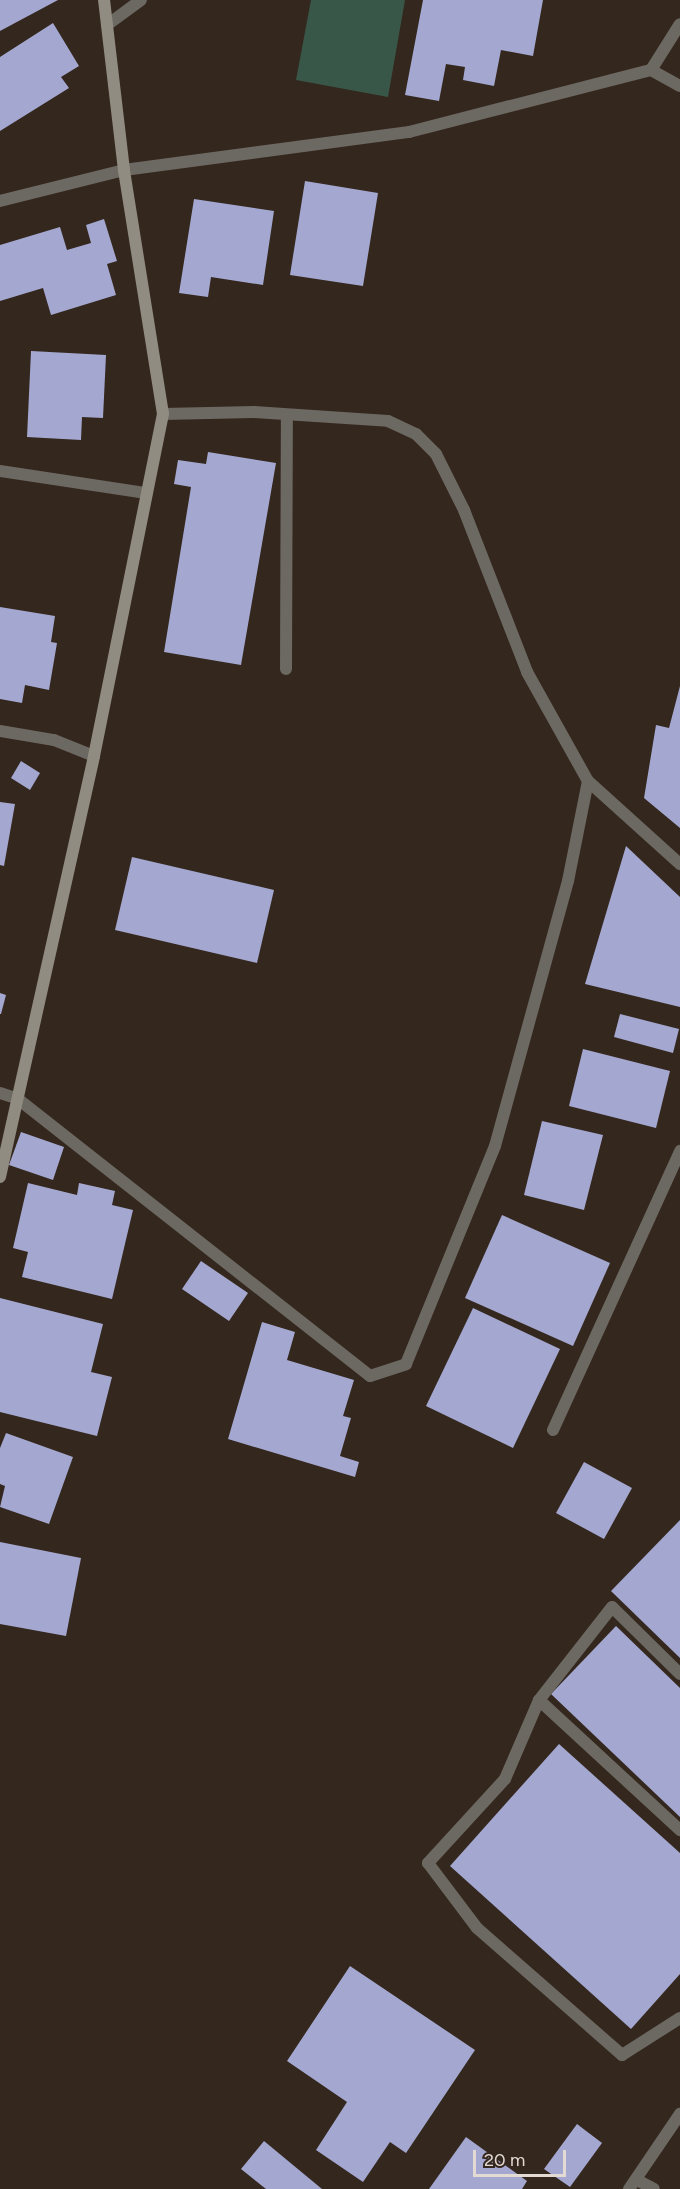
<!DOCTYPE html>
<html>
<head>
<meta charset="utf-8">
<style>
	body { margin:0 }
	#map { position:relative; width:680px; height:2189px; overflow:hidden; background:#34271e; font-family:Figtree,sans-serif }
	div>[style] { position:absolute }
	.green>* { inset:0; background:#395749 }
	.building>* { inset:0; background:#a4a8d0 }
	.service>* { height:12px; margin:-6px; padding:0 6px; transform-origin:6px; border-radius:6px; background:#6c6962 }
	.minor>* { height:12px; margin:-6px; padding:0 6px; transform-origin:6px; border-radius:6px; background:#6c6962 }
	.secondary>* { height:12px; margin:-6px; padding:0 6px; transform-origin:6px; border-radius:6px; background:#918c81 }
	span { translate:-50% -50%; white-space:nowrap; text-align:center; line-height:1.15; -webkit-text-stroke:6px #34271e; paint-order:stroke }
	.scale { position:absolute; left:473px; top:2150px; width:93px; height:27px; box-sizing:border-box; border:3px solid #e3dad4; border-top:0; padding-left:8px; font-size:18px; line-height:21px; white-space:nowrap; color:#e3dad4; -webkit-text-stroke:4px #34271e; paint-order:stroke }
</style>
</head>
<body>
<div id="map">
	<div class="green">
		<div style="clip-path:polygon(311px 0,405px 0,388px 97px,296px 80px)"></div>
	</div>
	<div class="building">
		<div style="clip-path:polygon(0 0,58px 0,0 31px)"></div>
		<div style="clip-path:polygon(423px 0,543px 0,533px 56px,501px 50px,494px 86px,463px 80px,465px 67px,446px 64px,439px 101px,405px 95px)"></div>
		<div style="clip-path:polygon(53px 23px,79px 66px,61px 77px,69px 88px,0 131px,0 57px)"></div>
		<div style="clip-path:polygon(305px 181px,378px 193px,363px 286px,290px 275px)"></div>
		<div style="clip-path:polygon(194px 199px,274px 211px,263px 285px,211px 277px,208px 297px,179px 293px)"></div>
		<div style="clip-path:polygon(104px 219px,117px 261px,107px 264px,116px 295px,51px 315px,43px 288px,0 301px,0 245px,60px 227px,67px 250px,91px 243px,86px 225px)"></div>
		<div style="clip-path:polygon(31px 351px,106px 355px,103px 418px,82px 417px,81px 440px,27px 437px)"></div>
		<div style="clip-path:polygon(208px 452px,276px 463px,241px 665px,164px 652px,191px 487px,174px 484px,178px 460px,206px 464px)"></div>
		<div style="clip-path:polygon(0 607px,55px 616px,51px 642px,57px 643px,49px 690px,25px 685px,22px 703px,0 699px)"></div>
		<div style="clip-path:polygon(680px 686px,680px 828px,644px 798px,656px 725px,669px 728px)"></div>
		<div style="clip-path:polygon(21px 761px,40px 773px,30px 790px,11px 778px)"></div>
		<div style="clip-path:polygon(0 802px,15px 804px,4px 866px,0 865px)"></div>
		<div style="clip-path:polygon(626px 846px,680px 897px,680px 1007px,585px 984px)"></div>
		<div style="clip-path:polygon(132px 857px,274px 890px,257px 963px,115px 930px)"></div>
		<div style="clip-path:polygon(0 993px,6px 995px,1px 1014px,0 1014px)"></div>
		<div style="clip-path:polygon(620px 1014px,679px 1029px,673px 1053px,614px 1037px)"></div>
		<div style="clip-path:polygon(583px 1049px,670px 1071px,656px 1128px,569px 1106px)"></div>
		<div style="clip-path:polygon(542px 1121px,603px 1135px,584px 1210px,524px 1195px)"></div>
		<div style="clip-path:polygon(21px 1132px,64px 1147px,53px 1180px,9px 1165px)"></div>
		<div style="clip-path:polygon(28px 1183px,77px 1195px,79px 1183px,115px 1191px,112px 1205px,133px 1210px,112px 1299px,22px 1277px,28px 1252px,13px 1248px)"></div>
		<div style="clip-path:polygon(502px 1215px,610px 1263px,573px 1346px,465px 1298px)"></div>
		<div style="clip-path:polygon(201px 1261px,248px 1293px,229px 1321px,182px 1289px)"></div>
		<div style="clip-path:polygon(0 1298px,103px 1324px,91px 1372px,112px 1377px,97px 1436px,0 1412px)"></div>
		<div style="clip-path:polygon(473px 1308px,560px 1349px,513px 1448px,426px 1406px)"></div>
		<div style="clip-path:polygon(262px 1322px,295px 1332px,287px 1360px,354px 1380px,343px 1416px,351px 1418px,340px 1456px,359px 1462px,355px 1477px,228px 1439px)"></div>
		<div style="clip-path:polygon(6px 1433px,73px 1457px,49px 1524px,0 1507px,5px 1486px,0 1484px,0 1448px)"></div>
		<div style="clip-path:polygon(584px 1462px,632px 1488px,604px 1539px,556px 1513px)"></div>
		<div style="clip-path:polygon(680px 1520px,680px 1658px,611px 1591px)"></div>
		<div style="clip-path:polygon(0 1542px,81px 1558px,66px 1636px,0 1624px)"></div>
		<div style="clip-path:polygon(616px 1626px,680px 1688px,680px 1817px,551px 1694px)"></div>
		<div style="clip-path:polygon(559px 1744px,680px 1853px,680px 1974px,631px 2029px,450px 1866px)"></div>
		<div style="clip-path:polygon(350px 1966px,475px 2050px,406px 2153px,390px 2142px,363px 2182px,316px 2150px,347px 2102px,287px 2061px)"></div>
		<div style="clip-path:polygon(577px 2124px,602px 2143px,570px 2187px,544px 2169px)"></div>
		<div style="clip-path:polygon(466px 2137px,527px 2181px,522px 2189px,429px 2189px)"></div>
		<div style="clip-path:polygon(264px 2141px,322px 2189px,266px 2189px,241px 2169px)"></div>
	</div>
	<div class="service">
		<div style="left:286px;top:669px;width:254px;rotate:-89.8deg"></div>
		<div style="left:680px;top:1674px;width:95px;rotate:-135.4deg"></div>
		<div style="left:612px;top:1607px;width:118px;rotate:128.1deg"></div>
		<div style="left:539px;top:1700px;width:86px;rotate:113.3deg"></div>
		<div style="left:505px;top:1779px;width:114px;rotate:132.5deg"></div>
		<div style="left:428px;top:1863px;width:81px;rotate:53deg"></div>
		<div style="left:477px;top:1928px;width:193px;rotate:41.2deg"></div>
		<div style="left:622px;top:2055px;width:69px;rotate:-32.5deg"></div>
		<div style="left:539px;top:1700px;width:192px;rotate:42.7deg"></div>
	</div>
	<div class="minor">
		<div style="left:107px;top:25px;width:42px;rotate:-36.3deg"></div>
		<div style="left:651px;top:70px;width:33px;rotate:29deg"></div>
		<div style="left:0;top:201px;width:128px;rotate:-14deg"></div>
		<div style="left:124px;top:170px;width:288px;rotate:-7.6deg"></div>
		<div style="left:409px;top:132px;width:250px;rotate:-14.4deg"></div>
		<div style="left:651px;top:70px;width:54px;rotate:-57.8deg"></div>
		<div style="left:163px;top:414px;width:91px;rotate:-1.3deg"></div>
		<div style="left:254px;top:412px;width:134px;rotate:3.8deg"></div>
		<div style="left:388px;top:421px;width:31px;rotate:25deg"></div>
		<div style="left:416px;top:434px;width:28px;rotate:45deg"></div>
		<div style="left:436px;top:454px;width:63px;rotate:63.4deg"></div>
		<div style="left:464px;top:510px;width:174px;rotate:68.7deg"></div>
		<div style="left:527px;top:672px;width:125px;rotate:60.8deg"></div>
		<div style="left:588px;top:781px;width:124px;rotate:42.1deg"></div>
		<div style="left:0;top:471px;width:148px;rotate:8.6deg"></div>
		<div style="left:0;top:731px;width:55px;rotate:9.5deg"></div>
		<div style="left:54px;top:740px;width:43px;rotate:21.8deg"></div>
		<div style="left:0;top:1093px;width:19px;rotate:18deg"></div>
		<div style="left:18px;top:1099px;width:448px;rotate:38.2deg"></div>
		<div style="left:370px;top:1376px;width:38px;rotate:-18deg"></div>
		<div style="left:406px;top:1364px;width:235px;rotate:-67.8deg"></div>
		<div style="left:495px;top:1146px;width:275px;rotate:-74.6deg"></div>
		<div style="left:568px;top:881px;width:102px;rotate:-78.7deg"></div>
		<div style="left:553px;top:1430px;width:307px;rotate:-65.5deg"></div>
		<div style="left:637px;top:2180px;width:19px;rotate:28deg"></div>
		<div style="left:629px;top:2189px;width:91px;rotate:-55.8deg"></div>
	</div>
	<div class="secondary">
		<div style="left:0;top:1177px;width:431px;rotate:-77.4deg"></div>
		<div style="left:94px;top:756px;width:349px;rotate:-78.6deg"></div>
		<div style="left:163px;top:414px;width:247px;rotate:-99.1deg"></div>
		<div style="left:124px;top:170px;width:171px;rotate:-96.7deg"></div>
	</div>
	<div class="scale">20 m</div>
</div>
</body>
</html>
